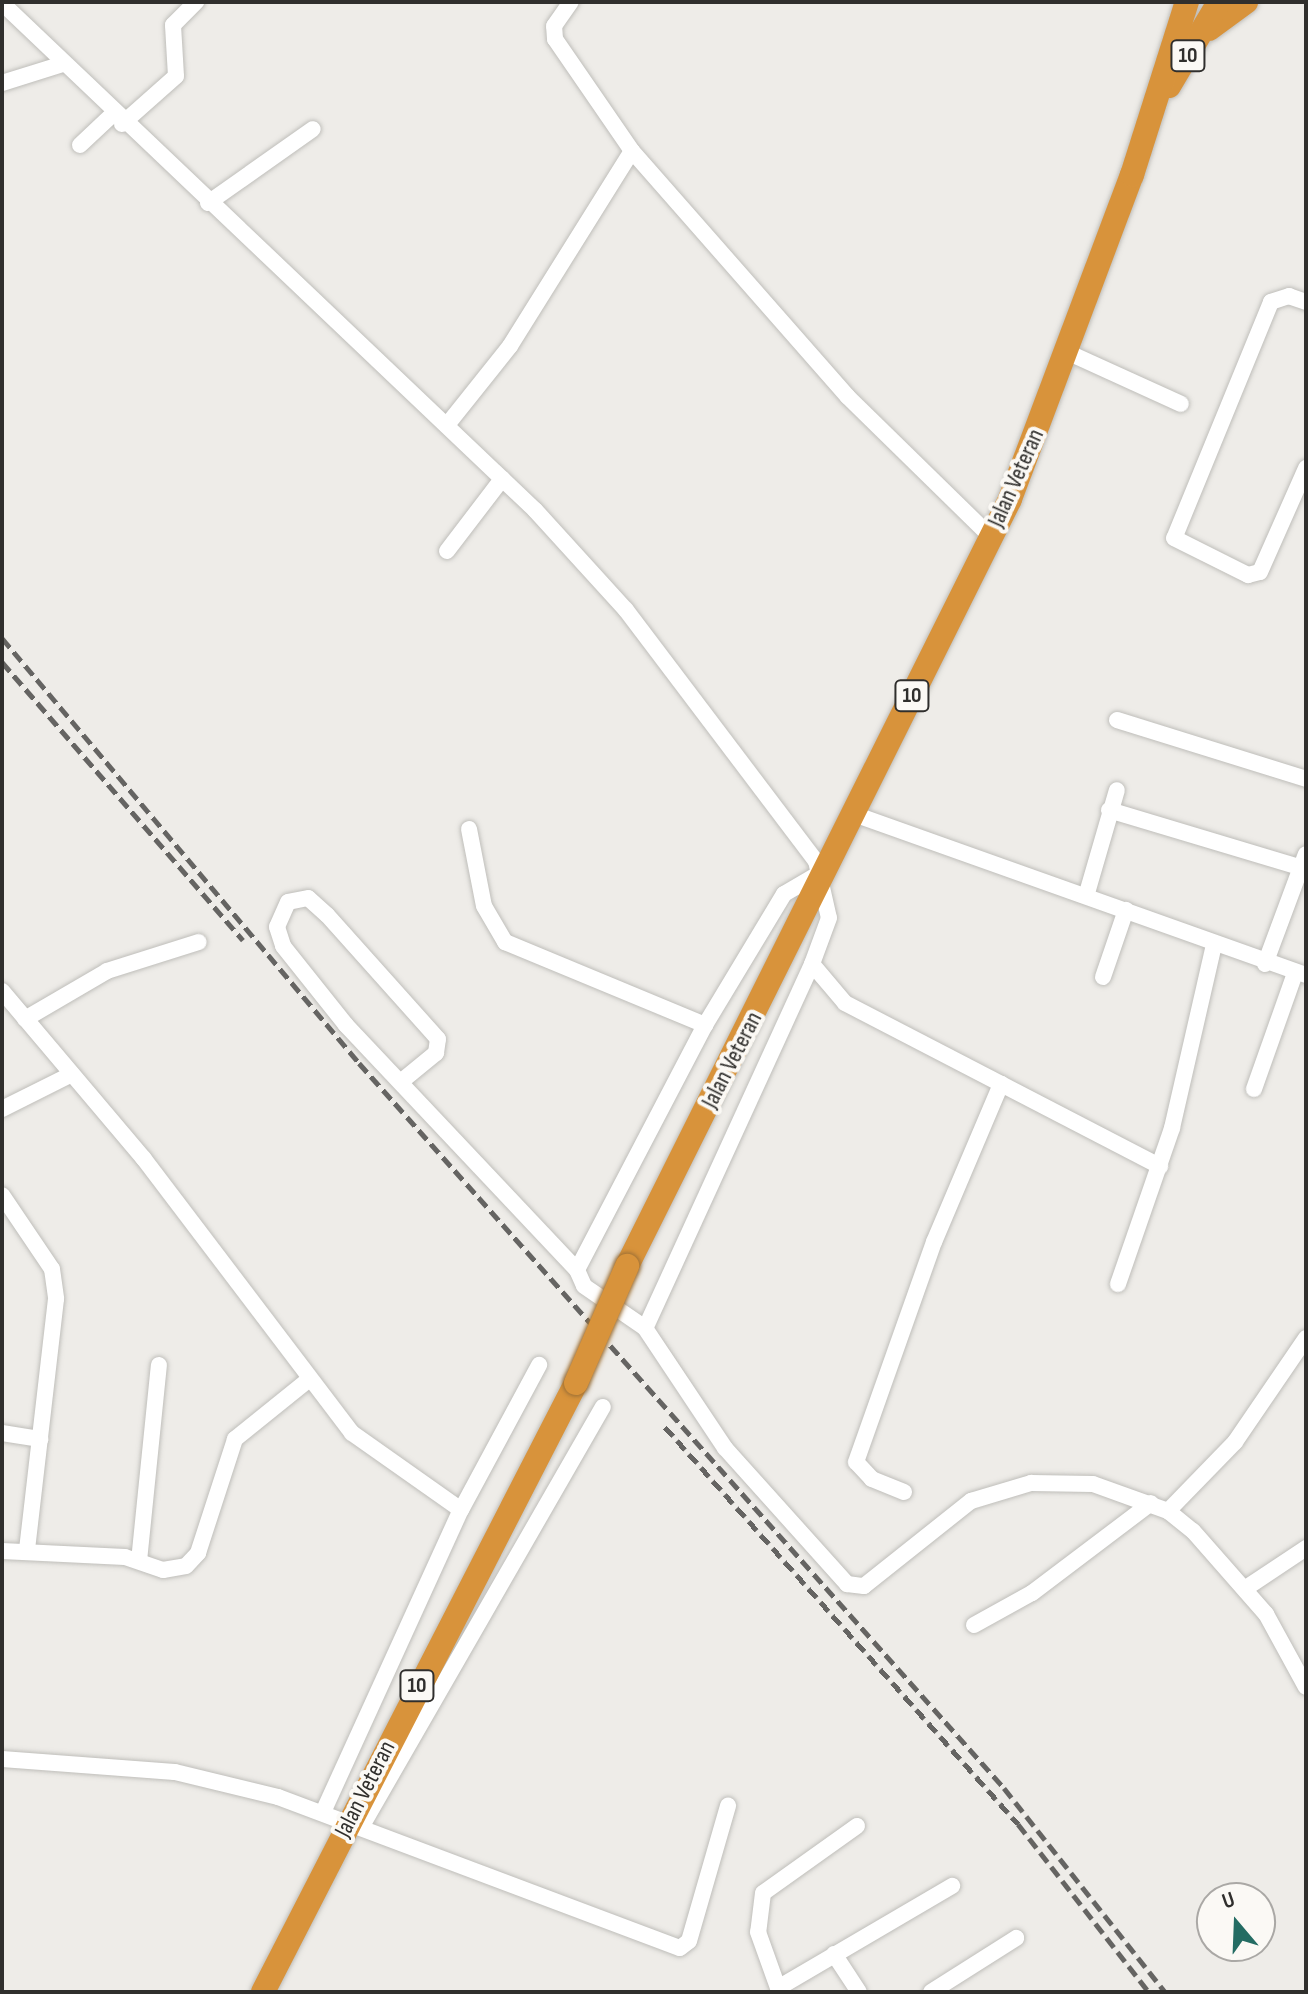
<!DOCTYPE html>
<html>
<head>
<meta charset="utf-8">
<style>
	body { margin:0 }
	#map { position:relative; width:1308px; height:1994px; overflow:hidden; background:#eeece8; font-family:"Sofia Sans Condensed",sans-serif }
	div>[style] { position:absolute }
	.roads { filter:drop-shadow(0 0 2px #bfbeba) drop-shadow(0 0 2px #bfbeba) }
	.minor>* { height:16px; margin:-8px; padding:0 8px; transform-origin:8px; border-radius:8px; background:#fff }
	.highway>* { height:24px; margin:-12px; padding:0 12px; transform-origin:12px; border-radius:12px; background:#d8933b }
	.rail>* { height:5px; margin-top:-2.5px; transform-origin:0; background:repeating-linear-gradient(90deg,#656462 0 12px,transparent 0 18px) }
	.bridges { filter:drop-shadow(0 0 2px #9d7036) drop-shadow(0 0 2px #9d7036) }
	.highway-bridge>* { height:24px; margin:-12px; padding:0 12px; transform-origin:12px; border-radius:12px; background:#d8933b }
	span { translate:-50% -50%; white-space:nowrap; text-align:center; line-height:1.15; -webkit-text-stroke:8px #fbf9f5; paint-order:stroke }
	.shield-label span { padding:2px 6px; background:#fbf9f5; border:2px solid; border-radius:6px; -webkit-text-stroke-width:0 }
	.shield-label { font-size:22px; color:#302f2d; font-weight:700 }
	.street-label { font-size:24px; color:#302f2d }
	.frame { position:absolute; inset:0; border:4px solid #302f2d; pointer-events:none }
	.north { position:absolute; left:1196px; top:1882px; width:80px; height:80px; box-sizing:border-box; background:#fbf9f5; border:2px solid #aaa8a5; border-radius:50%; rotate:341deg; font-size:22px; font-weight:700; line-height:32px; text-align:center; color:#302f2d }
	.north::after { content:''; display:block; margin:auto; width:28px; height:36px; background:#246c63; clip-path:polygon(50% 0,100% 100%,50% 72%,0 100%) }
</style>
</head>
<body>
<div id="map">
	<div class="roads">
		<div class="minor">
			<div style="left:2px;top:3px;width:736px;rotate:43.57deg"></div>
			<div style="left:535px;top:510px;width:135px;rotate:47.7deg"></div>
			<div style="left:626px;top:610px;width:315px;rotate:52.9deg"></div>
			<div style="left:816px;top:861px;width:58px;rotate:77.2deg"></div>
			<div style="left:829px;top:918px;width:49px;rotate:110.3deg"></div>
			<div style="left:812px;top:964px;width:400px;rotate:114.6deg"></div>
			<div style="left:2px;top:83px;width:64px;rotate:-17.3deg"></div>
			<div style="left:122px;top:124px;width:72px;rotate:-41.6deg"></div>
			<div style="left:176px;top:76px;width:51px;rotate:-93.4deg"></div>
			<div style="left:173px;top:25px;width:33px;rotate:-45deg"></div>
			<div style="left:80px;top:145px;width:44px;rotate:-43.2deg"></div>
			<div style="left:632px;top:151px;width:327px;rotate:48.7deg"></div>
			<div style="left:848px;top:397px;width:199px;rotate:44.4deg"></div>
			<div style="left:208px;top:203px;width:128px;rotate:-35.2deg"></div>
			<div style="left:1306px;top:302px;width:18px;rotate:-161deg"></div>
			<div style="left:1289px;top:296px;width:19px;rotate:162deg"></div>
			<div style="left:1271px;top:302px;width:255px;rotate:112.3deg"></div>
			<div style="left:1174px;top:538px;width:83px;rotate:26.6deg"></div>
			<div style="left:1248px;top:575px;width:12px;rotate:-14deg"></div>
			<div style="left:1260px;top:572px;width:114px;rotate:-66.1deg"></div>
			<div style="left:1067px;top:352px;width:125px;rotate:24.5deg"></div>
			<div style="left:447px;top:425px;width:101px;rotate:-51.4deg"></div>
			<div style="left:510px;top:346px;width:230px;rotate:-58deg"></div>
			<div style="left:632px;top:151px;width:136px;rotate:-124.5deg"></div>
			<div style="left:555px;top:39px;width:13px;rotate:-94deg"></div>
			<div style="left:554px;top:26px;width:29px;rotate:-55deg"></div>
			<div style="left:447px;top:551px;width:91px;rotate:-52.6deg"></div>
			<div style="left:1117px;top:720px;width:198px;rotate:17.3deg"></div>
			<div style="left:1109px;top:810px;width:198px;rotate:16.7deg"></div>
			<div style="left:851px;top:813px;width:483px;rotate:19.6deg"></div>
			<div style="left:469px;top:829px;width:78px;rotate:79deg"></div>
			<div style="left:484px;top:906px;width:42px;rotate:59.7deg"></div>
			<div style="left:505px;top:942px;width:217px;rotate:22.5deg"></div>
			<div style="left:820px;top:873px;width:42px;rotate:149.7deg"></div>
			<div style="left:784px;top:894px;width:153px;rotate:121.1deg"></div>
			<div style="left:705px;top:1025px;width:276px;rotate:117.6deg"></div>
			<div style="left:577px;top:1270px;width:17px;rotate:66deg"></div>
			<div style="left:584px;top:1286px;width:74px;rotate:34.5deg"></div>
			<div style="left:645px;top:1328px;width:144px;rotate:56.3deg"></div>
			<div style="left:725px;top:1448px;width:183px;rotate:48.1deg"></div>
			<div style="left:847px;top:1584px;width:17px;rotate:7deg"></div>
			<div style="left:864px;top:1586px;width:137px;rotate:-38.5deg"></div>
			<div style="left:971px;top:1501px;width:63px;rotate:-16.7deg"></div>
			<div style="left:1031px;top:1483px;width:62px;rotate:0.9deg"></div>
			<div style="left:1093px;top:1484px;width:80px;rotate:19.8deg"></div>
			<div style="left:1168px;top:1511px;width:32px;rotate:39deg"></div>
			<div style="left:1193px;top:1531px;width:111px;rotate:48.7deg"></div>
			<div style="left:1266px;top:1614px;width:83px;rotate:61.3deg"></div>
			<div style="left:1087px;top:893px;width:107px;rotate:-73.8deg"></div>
			<div style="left:812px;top:964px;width:51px;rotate:49.8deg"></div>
			<div style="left:845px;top:1003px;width:355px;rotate:27.4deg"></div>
			<div style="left:1265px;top:964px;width:117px;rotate:-69.6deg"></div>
			<div style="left:1103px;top:977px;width:71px;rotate:-71.1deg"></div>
			<div style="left:2px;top:991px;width:220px;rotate:49.8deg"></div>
			<div style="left:144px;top:1159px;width:344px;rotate:52.8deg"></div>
			<div style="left:352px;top:1433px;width:133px;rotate:35.2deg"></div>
			<div style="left:25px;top:1019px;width:95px;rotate:-30.3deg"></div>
			<div style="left:107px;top:971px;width:96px;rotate:-17.5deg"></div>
			<div style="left:403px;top:1080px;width:43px;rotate:-39.3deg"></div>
			<div style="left:436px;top:1053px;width:14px;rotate:-82deg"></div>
			<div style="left:438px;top:1039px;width:166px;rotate:-131.8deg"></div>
			<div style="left:327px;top:915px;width:25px;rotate:-138deg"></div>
			<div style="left:308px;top:898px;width:20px;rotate:169deg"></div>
			<div style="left:288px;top:902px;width:27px;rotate:114deg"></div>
			<div style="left:277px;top:927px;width:20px;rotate:72deg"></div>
			<div style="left:283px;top:946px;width:101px;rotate:51.4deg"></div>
			<div style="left:346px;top:1025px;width:337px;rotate:46.7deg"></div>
			<div style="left:1254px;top:1089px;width:123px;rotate:-70.5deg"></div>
			<div style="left:2px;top:1109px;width:78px;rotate:-26.6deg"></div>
			<div style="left:2px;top:1195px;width:89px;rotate:56deg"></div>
			<div style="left:52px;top:1269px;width:30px;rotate:82deg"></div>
			<div style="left:56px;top:1299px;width:254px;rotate:96.6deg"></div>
			<div style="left:1118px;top:1284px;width:165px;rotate:-70.9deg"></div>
			<div style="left:1172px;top:1128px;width:189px;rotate:-77.1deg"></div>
			<div style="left:2px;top:1433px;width:39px;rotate:9deg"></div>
			<div style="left:904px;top:1492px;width:35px;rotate:-158deg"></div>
			<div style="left:872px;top:1479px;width:23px;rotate:-133deg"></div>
			<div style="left:856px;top:1462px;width:233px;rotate:-70.5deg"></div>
			<div style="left:934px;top:1242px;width:172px;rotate:-67deg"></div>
			<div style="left:1168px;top:1511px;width:96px;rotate:-45.8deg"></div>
			<div style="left:1235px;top:1442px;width:126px;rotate:-55.7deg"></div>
			<div style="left:2px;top:1551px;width:123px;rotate:2.8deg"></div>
			<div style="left:125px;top:1557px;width:40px;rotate:18.9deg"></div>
			<div style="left:163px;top:1570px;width:23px;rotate:-10deg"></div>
			<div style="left:186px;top:1566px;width:18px;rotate:-47deg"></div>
			<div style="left:198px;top:1553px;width:120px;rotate:-72deg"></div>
			<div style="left:235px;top:1439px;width:94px;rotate:-38.9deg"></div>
			<div style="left:139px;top:1561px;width:197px;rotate:-84.2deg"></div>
			<div style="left:1246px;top:1588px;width:72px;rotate:-33.7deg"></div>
			<div style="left:974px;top:1625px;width:66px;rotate:-28.9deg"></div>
			<div style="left:1032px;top:1593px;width:149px;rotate:-37.1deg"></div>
			<div style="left:2px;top:1759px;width:173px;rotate:4.3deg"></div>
			<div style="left:175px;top:1772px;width:106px;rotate:13.6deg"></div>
			<div style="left:278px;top:1797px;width:429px;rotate:20.6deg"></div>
			<div style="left:680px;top:1948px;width:11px;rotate:-38deg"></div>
			<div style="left:689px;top:1941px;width:141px;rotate:-73.9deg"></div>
			<div style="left:324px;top:1810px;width:330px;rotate:-65.5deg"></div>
			<div style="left:461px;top:1510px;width:165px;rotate:-61.7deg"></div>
			<div style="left:363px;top:1824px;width:481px;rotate:-60.1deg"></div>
			<div style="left:857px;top:1826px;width:115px;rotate:144.5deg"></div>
			<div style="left:763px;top:1893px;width:39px;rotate:97deg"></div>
			<div style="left:758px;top:1932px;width:59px;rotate:70.3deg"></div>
			<div style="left:778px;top:1988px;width:202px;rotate:-30.4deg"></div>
			<div style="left:834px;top:1954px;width:45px;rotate:56.7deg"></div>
			<div style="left:931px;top:1992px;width:101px;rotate:-32.4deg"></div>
		</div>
		<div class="highway">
			<div style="left:1209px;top:29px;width:46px;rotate:-36.1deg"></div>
			<div style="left:1169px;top:86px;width:98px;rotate:-59.2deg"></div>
			<div style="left:627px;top:1266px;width:857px;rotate:-63.46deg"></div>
			<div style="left:1010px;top:499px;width:346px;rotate:-69.4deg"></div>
			<div style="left:1132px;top:175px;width:182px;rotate:-72.4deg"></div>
			<div style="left:263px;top:1992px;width:685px;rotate:-62.8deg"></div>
		</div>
	</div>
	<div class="rail">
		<div style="left:2px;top:638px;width:555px;rotate:49.97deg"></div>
		<div style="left:359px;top:1063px;width:970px;rotate:48.34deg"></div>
		<div style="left:1004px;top:1788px;width:260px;rotate:51.7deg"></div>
		<div style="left:2px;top:662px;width:368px;rotate:49.1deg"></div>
		<div style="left:665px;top:1427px;width:531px;rotate:48.36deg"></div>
		<div style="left:1018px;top:1824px;width:213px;rotate:52.1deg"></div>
	</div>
	<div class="bridges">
		<div class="highway-bridge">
			<div style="left:576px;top:1383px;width:128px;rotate:-66.4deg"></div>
		</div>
	</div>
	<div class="shield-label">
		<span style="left:1188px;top:56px">10</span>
		<span style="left:912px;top:696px">10</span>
		<span style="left:417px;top:1686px">10</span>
	</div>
	<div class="street-label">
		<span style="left:1016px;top:478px;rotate:-66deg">Jalan Veteran</span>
		<span style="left:732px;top:1060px;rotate:-63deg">Jalan Veteran</span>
		<span style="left:365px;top:1789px;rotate:-63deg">Jalan Veteran</span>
	</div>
	<div class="frame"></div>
	<div class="north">U</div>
</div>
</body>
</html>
